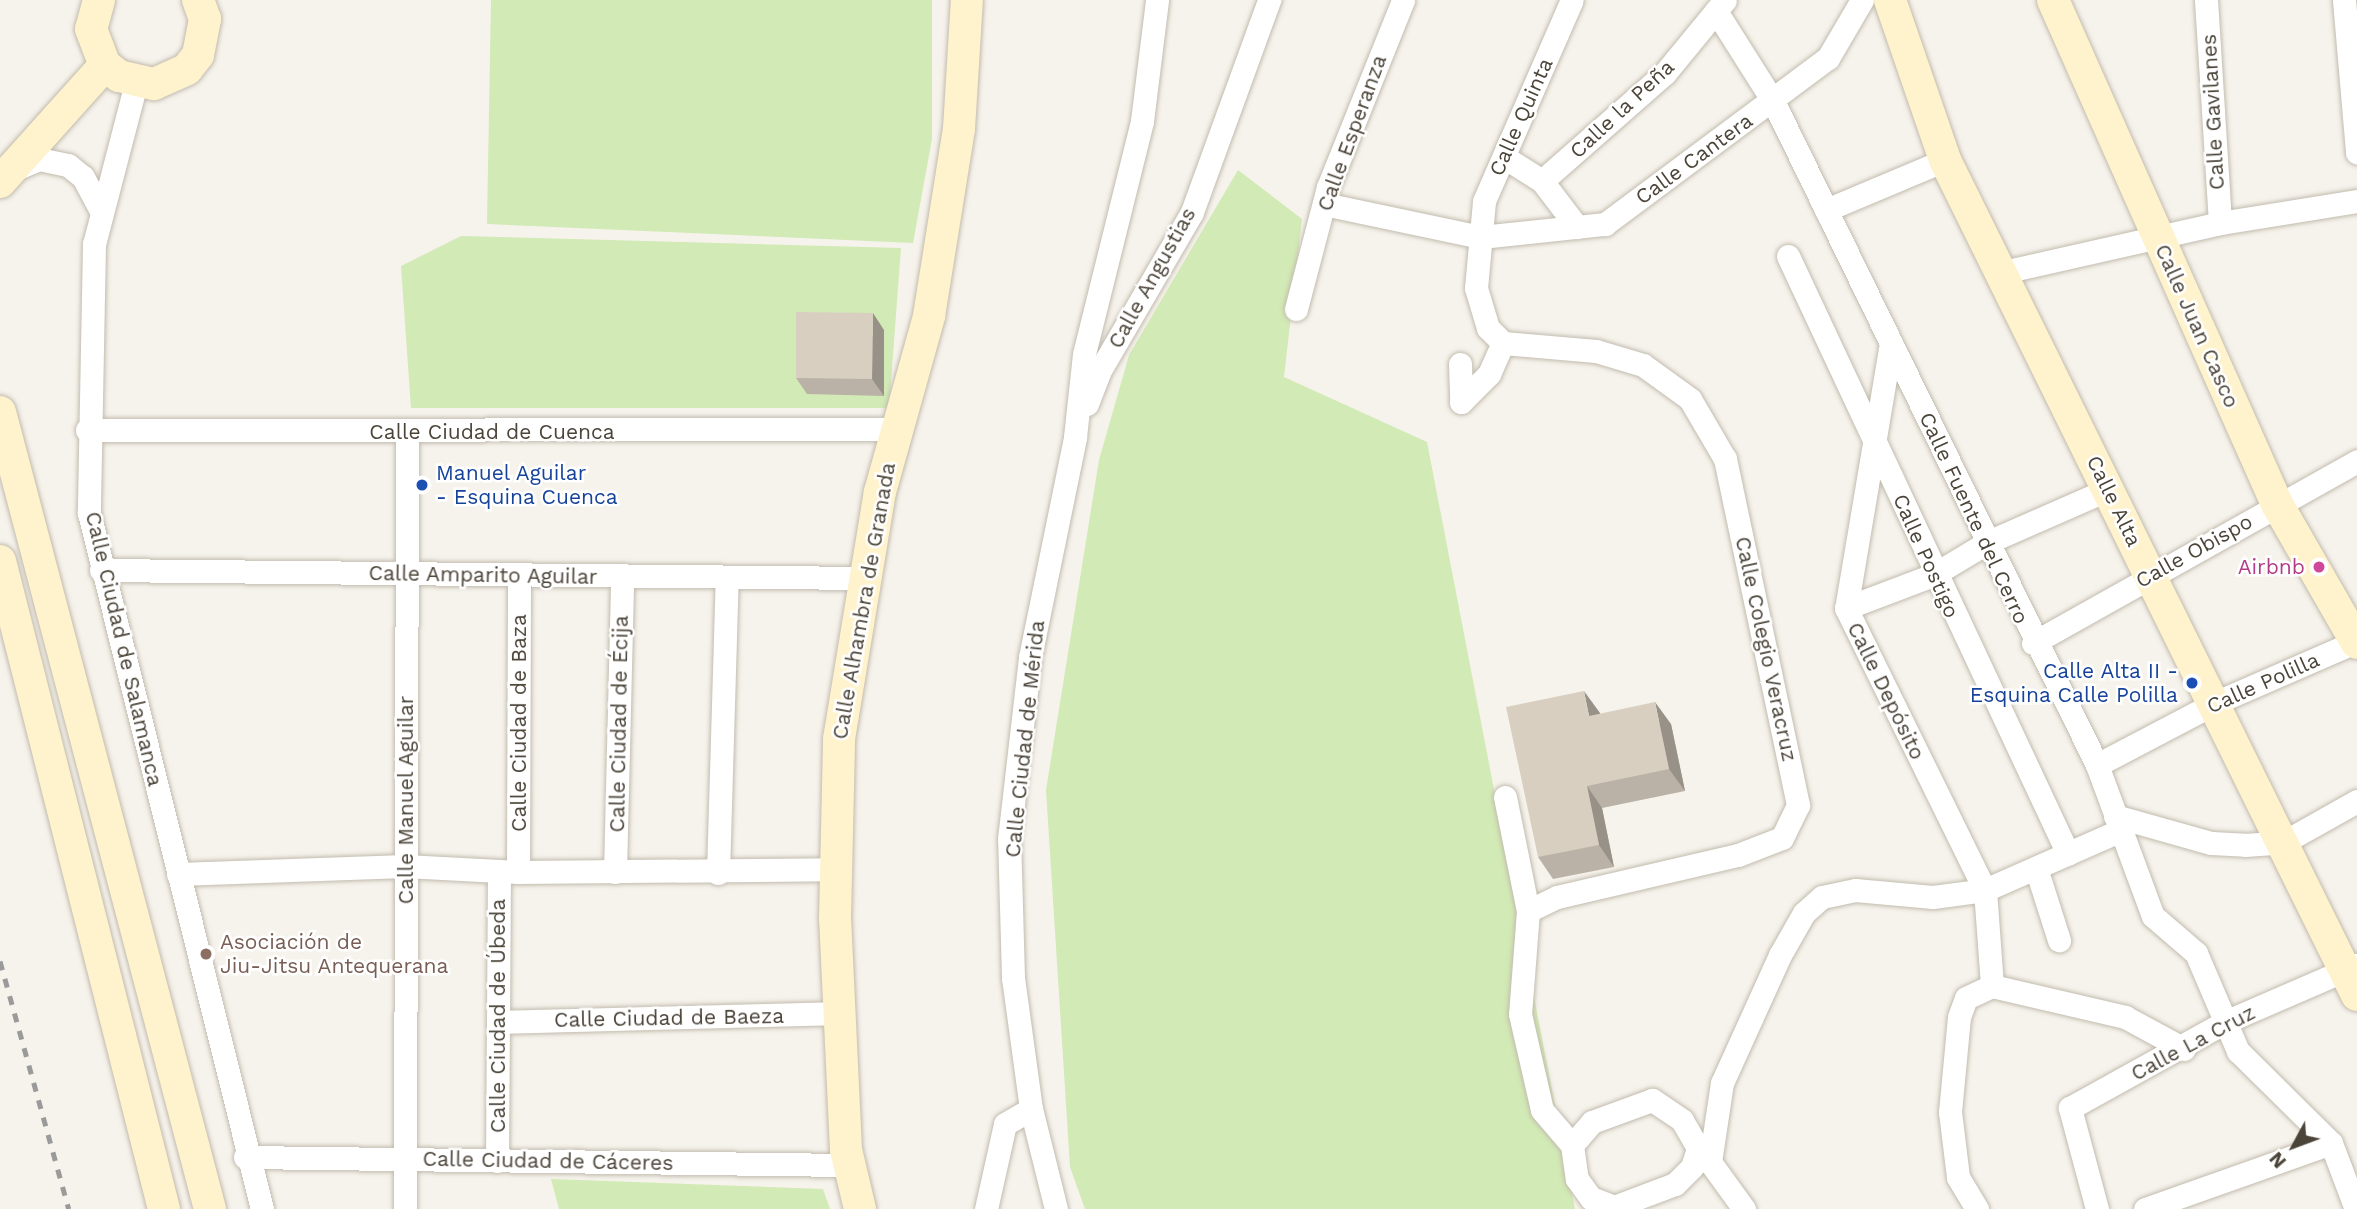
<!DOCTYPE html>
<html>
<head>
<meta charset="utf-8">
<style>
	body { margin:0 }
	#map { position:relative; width:2357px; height:1209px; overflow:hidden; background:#f6f3ec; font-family:"Work Sans",sans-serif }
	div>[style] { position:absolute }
	.green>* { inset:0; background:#d2eab5 }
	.roads { filter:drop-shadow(0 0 2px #c2bbae) drop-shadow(0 0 2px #c2bbae) }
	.street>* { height:23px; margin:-11.5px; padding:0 11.5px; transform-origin:11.5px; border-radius:11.5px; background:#fff }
	.secondary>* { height:32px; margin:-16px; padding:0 16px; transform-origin:16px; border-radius:16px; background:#fff3cd }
	.rail>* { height:5px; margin-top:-2.5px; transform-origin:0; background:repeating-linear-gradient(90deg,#9a9a9a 0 9px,transparent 0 18px) }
	.wall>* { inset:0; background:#bab2a6 }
	.shaded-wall>* { inset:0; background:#979187 }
	.building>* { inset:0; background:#d8cfc1 }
	.dots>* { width:19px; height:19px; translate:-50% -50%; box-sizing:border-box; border:4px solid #fff; border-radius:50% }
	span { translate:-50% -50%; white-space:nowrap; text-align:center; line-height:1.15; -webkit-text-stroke:5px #fff; paint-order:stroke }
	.street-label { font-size:21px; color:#4b4439 }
	.transit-label { font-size:21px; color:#164399 }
	.left { translate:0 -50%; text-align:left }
	.right { translate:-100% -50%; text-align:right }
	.hotel-label { font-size:21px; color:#b23c85 }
	.education-label { font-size:21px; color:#785e54 }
	.north { position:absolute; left:2259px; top:1111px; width:70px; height:70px; -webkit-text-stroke:5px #fff; paint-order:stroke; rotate:229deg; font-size:19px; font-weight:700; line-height:28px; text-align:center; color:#4b4439 }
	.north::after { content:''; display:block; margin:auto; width:24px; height:32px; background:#4b4439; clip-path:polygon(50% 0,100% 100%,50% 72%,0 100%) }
</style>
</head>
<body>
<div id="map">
	<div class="green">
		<div style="clip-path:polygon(491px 0,932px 0,932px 139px,913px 243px,487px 224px)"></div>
		<div style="clip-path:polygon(1238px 170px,1302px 219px,1284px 377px,1427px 442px,1575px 1209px,1085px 1209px,1070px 1167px,1046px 790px,1099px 460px,1129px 355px)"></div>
		<div style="clip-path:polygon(461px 236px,901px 248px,889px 408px,411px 408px,401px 266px)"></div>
		<div style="clip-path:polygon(551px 1179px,823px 1189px,830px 1209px,559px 1209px)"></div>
	</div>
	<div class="roads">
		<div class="street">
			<div style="left:2206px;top:0;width:223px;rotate:86.4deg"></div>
			<div style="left:2344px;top:0;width:153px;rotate:85.1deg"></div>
			<div style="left:1716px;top:11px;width:107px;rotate:57.7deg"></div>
			<div style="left:1773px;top:101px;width:739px;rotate:63.99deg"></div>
			<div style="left:2097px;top:765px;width:161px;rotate:69.7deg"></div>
			<div style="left:2153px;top:916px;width:57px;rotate:40.7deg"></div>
			<div style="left:2196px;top:953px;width:107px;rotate:66.8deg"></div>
			<div style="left:2238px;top:1051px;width:131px;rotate:44.7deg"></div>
			<div style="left:2331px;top:1143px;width:71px;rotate:69.3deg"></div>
			<div style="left:136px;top:83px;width:166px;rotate:104.6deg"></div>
			<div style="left:94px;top:244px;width:269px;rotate:91.1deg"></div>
			<div style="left:89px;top:513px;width:717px;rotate:76.04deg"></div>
			<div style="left:1504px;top:157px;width:45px;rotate:32.3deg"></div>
			<div style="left:1542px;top:181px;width:58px;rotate:52.7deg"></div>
			<div style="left:13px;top:170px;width:28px;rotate:-23deg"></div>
			<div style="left:39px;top:159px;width:30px;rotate:12deg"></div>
			<div style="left:68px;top:165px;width:19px;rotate:39deg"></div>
			<div style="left:83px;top:177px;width:38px;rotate:62deg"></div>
			<div style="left:1542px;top:181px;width:164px;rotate:-41.3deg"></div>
			<div style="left:1665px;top:73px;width:94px;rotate:-50.6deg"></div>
			<div style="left:1324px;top:204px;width:160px;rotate:11.9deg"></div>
			<div style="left:1481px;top:237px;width:125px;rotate:-6deg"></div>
			<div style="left:1605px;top:224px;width:278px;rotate:-36.7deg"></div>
			<div style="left:1828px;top:58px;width:67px;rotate:-59.6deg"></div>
			<div style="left:1826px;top:210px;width:129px;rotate:-22.8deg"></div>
			<div style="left:1788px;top:256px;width:660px;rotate:64.91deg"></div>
			<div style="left:1999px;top:273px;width:227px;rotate:-12.7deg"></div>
			<div style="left:2220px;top:223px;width:139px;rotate:-9.1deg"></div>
			<div style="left:1296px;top:309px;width:126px;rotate:-75.3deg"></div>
			<div style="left:1328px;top:187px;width:201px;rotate:-68.1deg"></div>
			<div style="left:1891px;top:343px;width:269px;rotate:99.6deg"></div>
			<div style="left:1846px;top:608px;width:314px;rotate:63.8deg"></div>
			<div style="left:1985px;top:890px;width:96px;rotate:85.8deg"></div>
			<div style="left:1460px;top:364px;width:38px;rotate:88deg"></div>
			<div style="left:1461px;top:402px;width:40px;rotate:-45deg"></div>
			<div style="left:1489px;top:374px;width:34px;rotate:-66deg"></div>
			<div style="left:1087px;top:404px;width:34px;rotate:-69deg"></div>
			<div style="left:1099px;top:372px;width:185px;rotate:-59.8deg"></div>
			<div style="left:1192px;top:212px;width:226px;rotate:-70deg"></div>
			<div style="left:87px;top:430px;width:811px;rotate:-0.07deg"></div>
			<div style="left:101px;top:570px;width:764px;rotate:0.6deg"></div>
			<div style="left:1846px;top:608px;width:93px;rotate:-20.8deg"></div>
			<div style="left:1933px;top:575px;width:64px;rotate:-31deg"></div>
			<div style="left:1988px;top:542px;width:132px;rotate:-23.7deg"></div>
			<div style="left:2033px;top:643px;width:372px;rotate:-29.3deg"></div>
			<div style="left:2097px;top:765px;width:136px;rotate:-27.7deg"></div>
			<div style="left:2217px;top:702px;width:153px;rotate:-23.5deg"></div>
			<div style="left:1505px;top:797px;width:116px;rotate:78.6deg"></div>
			<div style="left:1528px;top:911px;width:32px;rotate:-26deg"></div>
			<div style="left:1557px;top:897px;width:186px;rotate:-13.1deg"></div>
			<div style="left:1738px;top:855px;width:47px;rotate:-21.1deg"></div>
			<div style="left:1782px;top:838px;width:37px;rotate:-64deg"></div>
			<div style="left:1798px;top:805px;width:354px;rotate:-101.9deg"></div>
			<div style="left:1725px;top:459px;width:69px;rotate:-120.3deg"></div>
			<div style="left:1690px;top:399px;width:58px;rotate:-144.1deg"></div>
			<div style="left:1643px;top:365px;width:49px;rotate:-163.4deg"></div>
			<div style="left:1596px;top:351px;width:93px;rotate:-175.1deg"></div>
			<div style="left:1503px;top:343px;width:21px;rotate:-135deg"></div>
			<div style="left:1488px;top:328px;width:42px;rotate:-106.7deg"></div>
			<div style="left:1476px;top:288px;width:87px;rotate:-84.7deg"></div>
			<div style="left:1484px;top:201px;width:219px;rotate:-66.4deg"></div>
			<div style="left:2115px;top:816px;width:100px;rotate:15.7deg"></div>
			<div style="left:2211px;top:843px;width:34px;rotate:3deg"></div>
			<div style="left:2245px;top:845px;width:39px;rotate:-4deg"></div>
			<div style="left:2284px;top:842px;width:84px;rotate:-29.3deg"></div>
			<div style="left:2036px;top:868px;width:76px;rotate:72.3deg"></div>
			<div style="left:518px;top:872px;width:298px;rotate:-89.8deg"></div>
			<div style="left:615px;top:872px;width:296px;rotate:-88.6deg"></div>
			<div style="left:718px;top:873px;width:296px;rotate:-88.3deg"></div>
			<div style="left:178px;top:874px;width:227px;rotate:-2deg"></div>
			<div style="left:405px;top:866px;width:113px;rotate:3deg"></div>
			<div style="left:518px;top:872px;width:316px;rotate:-0.5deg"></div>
			<div style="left:1528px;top:911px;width:103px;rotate:94.4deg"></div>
			<div style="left:1520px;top:1014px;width:98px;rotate:77.1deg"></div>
			<div style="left:1542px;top:1110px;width:46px;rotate:49.4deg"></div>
			<div style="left:1572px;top:1145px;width:34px;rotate:82deg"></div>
			<div style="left:1577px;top:1179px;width:24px;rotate:54deg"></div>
			<div style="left:1591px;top:1198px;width:25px;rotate:21deg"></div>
			<div style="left:1614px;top:1207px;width:65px;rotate:-20.7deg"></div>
			<div style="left:1675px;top:1184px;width:24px;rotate:-45deg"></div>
			<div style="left:1692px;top:1167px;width:20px;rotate:-72deg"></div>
			<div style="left:1698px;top:1148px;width:32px;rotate:-120deg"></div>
			<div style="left:1682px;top:1120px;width:36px;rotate:-146deg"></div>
			<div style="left:1652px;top:1100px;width:64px;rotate:159.9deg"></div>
			<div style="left:1592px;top:1122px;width:30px;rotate:131deg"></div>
			<div style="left:1992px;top:986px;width:137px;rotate:13.1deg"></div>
			<div style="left:2125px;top:1017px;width:67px;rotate:28.5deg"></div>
			<div style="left:498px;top:1022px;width:342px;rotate:-1.5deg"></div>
			<div style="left:245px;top:1157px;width:605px;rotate:0.76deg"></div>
			<div style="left:1698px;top:1160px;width:12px;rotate:9deg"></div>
			<div style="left:1710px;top:1162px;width:58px;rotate:54.1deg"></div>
			<div style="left:497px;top:1161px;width:290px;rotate:-89.6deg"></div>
			<div style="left:1710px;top:1162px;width:80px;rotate:-81.4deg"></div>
			<div style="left:1722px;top:1083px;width:141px;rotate:-65.6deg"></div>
			<div style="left:1780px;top:955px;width:48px;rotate:-60.3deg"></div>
			<div style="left:1804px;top:913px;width:24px;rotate:-42deg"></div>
			<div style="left:1822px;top:897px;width:34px;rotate:-12deg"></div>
			<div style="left:1855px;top:890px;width:78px;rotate:5.1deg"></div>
			<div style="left:1933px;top:897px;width:52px;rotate:-7.7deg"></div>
			<div style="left:1985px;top:890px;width:149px;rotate:-23.8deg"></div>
			<div style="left:405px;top:1209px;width:776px;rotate:-89.85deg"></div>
			<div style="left:986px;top:1209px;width:87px;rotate:-77.4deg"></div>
			<div style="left:1005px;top:1124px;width:30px;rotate:-30deg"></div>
			<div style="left:1056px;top:1209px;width:103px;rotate:-104deg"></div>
			<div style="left:1031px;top:1109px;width:132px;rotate:-97.8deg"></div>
			<div style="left:1013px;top:978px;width:139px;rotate:-91.6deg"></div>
			<div style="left:1009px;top:839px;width:183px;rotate:-83.4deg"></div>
			<div style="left:1030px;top:657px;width:225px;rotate:-78.4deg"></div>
			<div style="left:1075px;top:437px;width:83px;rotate:-83.8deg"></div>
			<div style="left:1084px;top:354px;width:240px;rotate:-76deg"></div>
			<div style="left:1142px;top:121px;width:122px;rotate:-82.9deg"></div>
			<div style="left:1977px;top:1209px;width:37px;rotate:-121deg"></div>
			<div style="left:1958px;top:1177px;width:65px;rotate:-97deg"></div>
			<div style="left:1950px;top:1112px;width:95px;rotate:-84.6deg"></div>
			<div style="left:1959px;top:1017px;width:20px;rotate:-70deg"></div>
			<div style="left:1966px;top:998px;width:29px;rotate:-25deg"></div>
			<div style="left:2097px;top:1209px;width:105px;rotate:-105deg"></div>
			<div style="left:2070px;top:1108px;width:177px;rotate:-29deg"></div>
			<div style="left:2225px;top:1022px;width:144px;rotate:-23.4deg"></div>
			<div style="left:2145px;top:1209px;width:197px;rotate:-19.5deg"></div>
		</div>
		<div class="secondary">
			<div style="left:99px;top:0;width:30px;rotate:105deg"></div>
			<div style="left:91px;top:29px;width:39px;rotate:69deg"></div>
			<div style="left:105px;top:65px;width:18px;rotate:38deg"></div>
			<div style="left:119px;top:76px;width:36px;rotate:13deg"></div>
			<div style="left:154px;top:84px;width:36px;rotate:-24deg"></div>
			<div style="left:187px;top:69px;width:18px;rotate:-52deg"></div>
			<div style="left:198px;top:55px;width:37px;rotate:-79deg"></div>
			<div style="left:205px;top:19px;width:20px;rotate:-110deg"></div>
			<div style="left:1890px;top:0;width:169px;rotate:71deg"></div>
			<div style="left:1945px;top:160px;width:931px;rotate:63.74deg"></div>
			<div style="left:2053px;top:0;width:552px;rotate:66.04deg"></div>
			<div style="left:2277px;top:504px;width:160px;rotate:60.1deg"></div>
			<div style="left:0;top:182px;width:157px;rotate:-48.1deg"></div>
			<div style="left:0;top:412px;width:824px;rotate:75.24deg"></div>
			<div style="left:0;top:561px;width:668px;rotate:75.8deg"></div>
			<div style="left:860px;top:1209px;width:61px;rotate:-103.3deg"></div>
			<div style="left:846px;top:1150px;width:231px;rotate:-92.7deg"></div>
			<div style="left:835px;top:919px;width:180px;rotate:-88.7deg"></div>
			<div style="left:839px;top:739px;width:250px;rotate:-80.6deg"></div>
			<div style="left:880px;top:492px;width:183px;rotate:-74.4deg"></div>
			<div style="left:929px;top:316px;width:189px;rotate:-80.9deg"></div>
			<div style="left:959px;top:129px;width:129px;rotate:-86.5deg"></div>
		</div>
	</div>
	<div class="rail">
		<div style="left:0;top:961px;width:257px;rotate:74.5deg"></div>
	</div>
	<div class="wall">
		<div style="clip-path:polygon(884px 330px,884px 396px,807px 394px,796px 378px)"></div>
		<div style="clip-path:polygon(1600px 714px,1671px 724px,1685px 791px,1602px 808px,1614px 867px,1553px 879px,1538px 857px)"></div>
	</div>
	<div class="shaded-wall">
		<div style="clip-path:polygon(873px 313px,884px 330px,884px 396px,872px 379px)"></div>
		<div style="clip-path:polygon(1584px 691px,1600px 713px,1605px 738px,1589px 716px)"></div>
		<div style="clip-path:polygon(1655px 702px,1671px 724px,1685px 791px,1669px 769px)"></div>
		<div style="clip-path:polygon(1587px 786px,1602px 808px,1614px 867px,1599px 845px)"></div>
	</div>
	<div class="building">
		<div style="clip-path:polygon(796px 312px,873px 313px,872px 379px,796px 378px)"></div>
		<div style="clip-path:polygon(1584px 691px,1589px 716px,1655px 702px,1669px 769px,1587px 786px,1599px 845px,1538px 857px,1506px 707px)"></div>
	</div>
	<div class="dots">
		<div style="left:422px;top:485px;background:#1a4fb4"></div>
		<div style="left:2319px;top:567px;background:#d1479c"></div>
		<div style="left:2192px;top:683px;background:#1a4fb4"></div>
		<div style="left:206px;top:954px;background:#8d6e63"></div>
	</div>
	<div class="street-label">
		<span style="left:1622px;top:109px;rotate:-43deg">Calle la Peña</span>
		<span style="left:2213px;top:112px;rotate:-93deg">Calle Gavilanes</span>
		<span style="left:1521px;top:117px;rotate:-66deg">Calle Quinta</span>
		<span style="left:1352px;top:133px;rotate:-70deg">Calle Esperanza</span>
		<span style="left:1694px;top:159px;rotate:-36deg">Calle Cantera</span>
		<span style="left:1152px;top:278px;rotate:-61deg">Calle Angustias</span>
		<span style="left:2197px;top:326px;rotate:66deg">Calle Juan Casco</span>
		<span style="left:492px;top:432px">Calle Ciudad de Cuenca</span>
		<span style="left:2114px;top:501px;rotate:64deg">Calle Alta</span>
		<span style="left:1974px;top:518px;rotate:65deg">Calle Fuente del Cerro</span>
		<span style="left:2194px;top:551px;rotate:-29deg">Calle Obispo</span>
		<span style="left:1926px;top:556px;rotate:66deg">Calle Postigo</span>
		<span style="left:483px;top:575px;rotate:1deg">Calle Amparito Aguilar</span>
		<span style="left:864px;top:601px;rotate:-80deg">Calle Alhambra de Granada</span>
		<span style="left:124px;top:649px;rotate:77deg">Calle Ciudad de Salamanca</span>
		<span style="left:1766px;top:649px;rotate:78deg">Calle Colegio Veracruz</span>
		<span style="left:2263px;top:683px;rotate:-24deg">Calle Polilla</span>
		<span style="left:1886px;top:691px;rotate:64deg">Calle Depósito</span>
		<span style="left:519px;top:723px;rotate:-90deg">Calle Ciudad de Baza</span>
		<span style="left:619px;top:724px;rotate:-89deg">Calle Ciudad de Écija</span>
		<span style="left:1025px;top:739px;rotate:-84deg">Calle Ciudad de Mérida</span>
		<span style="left:406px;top:800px;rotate:-90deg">Calle Manuel Aguilar</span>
		<span style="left:498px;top:1016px;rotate:-90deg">Calle Ciudad de Úbeda</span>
		<span style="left:669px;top:1018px;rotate:-1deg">Calle Ciudad de Baeza</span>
		<span style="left:2193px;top:1043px;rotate:-28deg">Calle La Cruz</span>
		<span style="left:548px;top:1161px;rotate:1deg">Calle Ciudad de Cáceres</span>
	</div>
	<div class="transit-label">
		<span class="left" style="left:436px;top:485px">Manuel Aguilar<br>- Esquina Cuenca</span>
		<span class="right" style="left:2178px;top:683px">Calle Alta II -<br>Esquina Calle Polilla</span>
	</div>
	<div class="hotel-label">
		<span class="right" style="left:2305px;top:567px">Airbnb</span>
	</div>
	<div class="education-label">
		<span class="left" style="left:220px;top:954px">Asociación de<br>Jiu-Jitsu Antequerana</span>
	</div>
	<div class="north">N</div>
</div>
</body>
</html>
